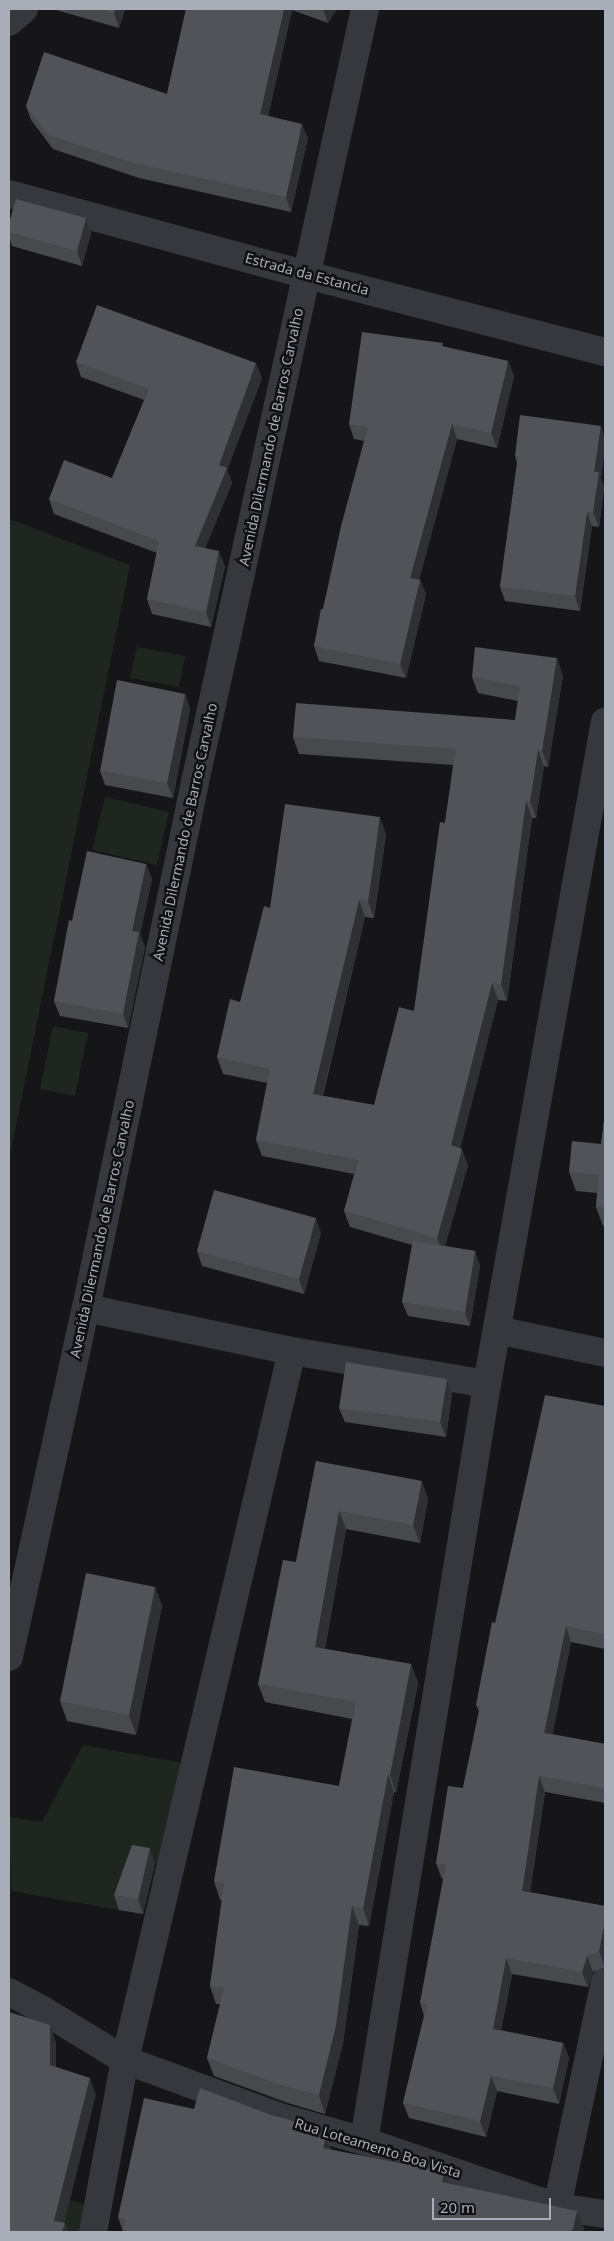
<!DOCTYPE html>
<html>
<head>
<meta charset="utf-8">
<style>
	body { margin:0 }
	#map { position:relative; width:614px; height:2241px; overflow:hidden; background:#161618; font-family:"Noto Sans",sans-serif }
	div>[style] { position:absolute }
	.green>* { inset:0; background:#1e261f }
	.minor>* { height:28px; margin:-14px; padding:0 14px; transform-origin:14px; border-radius:14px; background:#37383d }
	.wall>* { inset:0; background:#47494d }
	.shaded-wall>* { inset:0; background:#2f3033 }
	.building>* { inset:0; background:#525359 }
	span { translate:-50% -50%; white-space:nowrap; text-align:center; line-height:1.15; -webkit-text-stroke:5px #111113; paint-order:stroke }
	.street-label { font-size:14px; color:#a8adb8 }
	.frame { position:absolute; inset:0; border:10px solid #a8adb8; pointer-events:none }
	.scale { position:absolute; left:432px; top:2198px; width:119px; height:22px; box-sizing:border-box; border:2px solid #a8adb8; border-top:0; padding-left:6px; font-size:15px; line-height:18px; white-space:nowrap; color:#a8adb8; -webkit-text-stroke:4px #111113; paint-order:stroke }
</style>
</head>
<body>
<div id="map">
	<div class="green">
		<div style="clip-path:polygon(9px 519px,130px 565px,9px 1160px)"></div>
		<div style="clip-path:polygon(137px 647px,185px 656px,179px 687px,130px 678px)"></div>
		<div style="clip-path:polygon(105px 797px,169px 812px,157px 865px,92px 850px)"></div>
		<div style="clip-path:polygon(53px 1026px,88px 1033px,75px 1096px,40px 1089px)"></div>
		<div style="clip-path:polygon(83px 1745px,190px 1764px,168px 1865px,137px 1860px,119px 1910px,11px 1891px,9px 1817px,42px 1822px)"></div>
		<div style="clip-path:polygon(42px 2194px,95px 2206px,89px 2232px,60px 2232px)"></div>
	</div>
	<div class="minor">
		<div style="left:9px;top:22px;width:20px;rotate:-41deg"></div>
		<div style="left:9px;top:194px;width:309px;rotate:15.2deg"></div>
		<div style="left:307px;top:275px;width:308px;rotate:14.5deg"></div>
		<div style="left:86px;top:1308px;width:210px;rotate:11.8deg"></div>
		<div style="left:292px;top:1351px;width:198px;rotate:9.6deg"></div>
		<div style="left:497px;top:1330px;width:110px;rotate:12deg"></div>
		<div style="left:9px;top:1657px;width:357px;rotate:-77.6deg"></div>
		<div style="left:86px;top:1308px;width:537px;rotate:-78.29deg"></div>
		<div style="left:195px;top:782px;width:791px;rotate:-77.6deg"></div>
		<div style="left:9px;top:1992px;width:36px;rotate:28deg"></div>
		<div style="left:41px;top:2009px;width:98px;rotate:31.3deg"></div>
		<div style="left:125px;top:2060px;width:168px;rotate:20.2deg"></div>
		<div style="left:283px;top:2118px;width:84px;rotate:15.9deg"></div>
		<div style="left:364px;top:2141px;width:204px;rotate:18.9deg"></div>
		<div style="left:557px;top:2207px;width:49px;rotate:8.3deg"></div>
		<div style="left:364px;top:2141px;width:767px;rotate:-80.77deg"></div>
		<div style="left:487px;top:1384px;width:673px;rotate:-79.91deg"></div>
		<div style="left:557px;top:2207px;width:230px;rotate:-78deg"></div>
		<div style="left:93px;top:2232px;width:175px;rotate:-79.5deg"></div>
		<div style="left:125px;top:2060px;width:728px;rotate:-76.75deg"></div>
	</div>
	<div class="wall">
		<div style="clip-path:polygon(56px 9px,125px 9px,119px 28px,56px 10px)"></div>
		<div style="clip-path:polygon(186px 9px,337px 9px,328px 23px,292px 10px,268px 116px,308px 138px,291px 212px,139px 178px,53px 149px,31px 120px,26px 106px,167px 94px)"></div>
		<div style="clip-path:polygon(86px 218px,91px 233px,82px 266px,12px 246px,9px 237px,9px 223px)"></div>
		<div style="clip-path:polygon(444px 347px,508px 361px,514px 376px,497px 448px,457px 439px,419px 579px,420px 580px,426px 594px,406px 678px,319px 661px,314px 646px,323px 609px,364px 441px,354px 439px,349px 424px)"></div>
		<div style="clip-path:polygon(76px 362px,262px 378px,227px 470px,232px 483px,205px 548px,225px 566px,211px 627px,152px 614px,147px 599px,157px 553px,54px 514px,49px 499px,112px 478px,144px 400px,81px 377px)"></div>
		<div style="clip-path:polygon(605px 447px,601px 478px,604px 487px,599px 527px,592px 526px,580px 611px,505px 601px,500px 587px,517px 464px,515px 456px)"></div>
		<div style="clip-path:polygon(563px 675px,548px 767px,544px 766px,536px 818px,532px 818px,507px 1001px,498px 1000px,460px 1148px,468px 1165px,445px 1246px,475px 1251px,480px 1266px,470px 1326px,408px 1316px,402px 1302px,412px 1245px,350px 1227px,344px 1211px,354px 1174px,262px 1156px,256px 1140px,267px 1083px,223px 1074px,217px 1057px,240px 1002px,270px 908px,386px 834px,374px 918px,365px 917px,323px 1096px,374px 1105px,414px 1011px,445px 823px,453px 765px,299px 754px,293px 737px,515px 720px,518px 701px,478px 693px,472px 677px)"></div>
		<div style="clip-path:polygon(185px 694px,190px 709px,173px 798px,105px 785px,100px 771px)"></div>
		<div style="clip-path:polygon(146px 864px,152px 879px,140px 934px,145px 947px,128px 1028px,60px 1016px,54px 1001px,72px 921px)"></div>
		<div style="clip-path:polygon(605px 1113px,605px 1226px,603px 1226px,596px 1207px,597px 1193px,576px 1191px,569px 1172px,601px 1144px)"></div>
		<div style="clip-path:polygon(321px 1233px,304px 1294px,202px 1266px,197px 1251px)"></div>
		<div style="clip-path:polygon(447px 1379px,452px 1394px,446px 1437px,345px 1422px,339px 1408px)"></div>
		<div style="clip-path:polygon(605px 1406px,605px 1649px,571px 1642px,552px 1734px,605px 1744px,605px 1803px,545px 1792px,530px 1892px,605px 1906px,605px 1967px,593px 1972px,588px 1987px,512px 1974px,501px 2030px,563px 2043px,569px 2058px,559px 2104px,497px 2091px,486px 2137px,409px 2118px,403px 2103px,424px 2016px,420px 2003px,443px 1879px,442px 1879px,436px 1863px,463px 1788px,479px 1711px,476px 1705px)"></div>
		<div style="clip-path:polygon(316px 1461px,428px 1499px,420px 1543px,346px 1529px,325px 1649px,411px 1664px,418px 1683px,396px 1793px,394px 1792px,369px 1926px,359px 1925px,343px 2043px,325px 2114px,288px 2103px,214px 2076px,207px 2058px,220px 2004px,216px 2004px,210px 1986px,222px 1900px,220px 1900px,214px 1881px,339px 1786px,352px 1719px,265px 1702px,258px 1684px,296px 1562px)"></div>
		<div style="clip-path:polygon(155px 1587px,162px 1606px,136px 1735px,67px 1721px,60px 1701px)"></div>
		<div style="clip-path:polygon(155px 1863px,143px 1914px,119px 1910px,114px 1895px)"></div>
		<div style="clip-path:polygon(194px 2109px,271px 2115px,311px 2126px,314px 2132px,326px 2136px,331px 2150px,444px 2172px,448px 2184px,577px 2211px,584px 2229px,123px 2232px,118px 2217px)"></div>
	</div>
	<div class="shaded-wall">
		<div style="clip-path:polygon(115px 9px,125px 9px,119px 28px,114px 13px)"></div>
		<div style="clip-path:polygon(284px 9px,291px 9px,292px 10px,265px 129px,260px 114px)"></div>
		<div style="clip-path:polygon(323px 9px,337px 9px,328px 23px)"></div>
		<div style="clip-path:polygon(302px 124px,308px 138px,291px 212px,286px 197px)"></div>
		<div style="clip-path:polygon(86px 218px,91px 233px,82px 266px,77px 251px)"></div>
		<div style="clip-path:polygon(508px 361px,514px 376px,497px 448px,491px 433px)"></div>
		<div style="clip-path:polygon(256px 363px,262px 378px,227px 470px,232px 483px,200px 561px,195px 546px,219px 465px)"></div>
		<div style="clip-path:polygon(452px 424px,457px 439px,416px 592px,410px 578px)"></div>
		<div style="clip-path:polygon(601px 426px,605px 439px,605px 447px,601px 478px,604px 487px,599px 527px,593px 512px,594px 472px)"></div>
		<div style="clip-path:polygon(587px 512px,592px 526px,580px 611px,575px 596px)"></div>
		<div style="clip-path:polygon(219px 551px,225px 566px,211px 627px,206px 612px)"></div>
		<div style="clip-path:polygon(420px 580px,426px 594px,406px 678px,400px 664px)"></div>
		<div style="clip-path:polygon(557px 658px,563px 675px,548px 767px,542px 750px)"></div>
		<div style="clip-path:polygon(185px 694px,190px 709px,173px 798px,167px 783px)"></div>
		<div style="clip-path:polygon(538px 750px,544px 766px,536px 818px,530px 801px)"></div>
		<div style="clip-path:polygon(526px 801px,532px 818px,507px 1001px,501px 984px)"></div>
		<div style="clip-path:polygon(380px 817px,386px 834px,374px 918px,368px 901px)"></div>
		<div style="clip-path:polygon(146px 864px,152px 879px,140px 934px,145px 947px,128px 1028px,123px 1014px,132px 931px)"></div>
		<div style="clip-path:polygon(359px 900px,365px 917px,319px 1110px,313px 1094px)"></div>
		<div style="clip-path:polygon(492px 983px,498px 1000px,457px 1162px,451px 1145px)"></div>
		<div style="clip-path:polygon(462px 1149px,468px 1165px,443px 1254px,437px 1238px)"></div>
		<div style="clip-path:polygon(316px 1218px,321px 1233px,304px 1294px,299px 1279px)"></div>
		<div style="clip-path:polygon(475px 1251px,480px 1266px,470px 1326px,465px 1312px)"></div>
		<div style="clip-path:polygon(447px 1379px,452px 1394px,446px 1437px,440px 1422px)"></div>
		<div style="clip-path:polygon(422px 1481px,428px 1499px,420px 1543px,413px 1525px)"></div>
		<div style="clip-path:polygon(339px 1511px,346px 1529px,322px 1665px,315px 1647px)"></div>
		<div style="clip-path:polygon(155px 1587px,162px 1606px,136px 1735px,129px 1715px)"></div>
		<div style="clip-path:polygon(566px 1626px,571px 1642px,550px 1748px,544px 1733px)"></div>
		<div style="clip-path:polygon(411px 1664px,418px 1683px,396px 1793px,390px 1775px)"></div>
		<div style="clip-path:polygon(388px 1774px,394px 1792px,369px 1926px,363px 1908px)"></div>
		<div style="clip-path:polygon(539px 1776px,545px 1792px,528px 1906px,522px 1891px)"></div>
		<div style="clip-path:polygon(150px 1848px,155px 1863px,143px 1914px,138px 1899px)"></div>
		<div style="clip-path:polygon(352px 1906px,359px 1925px,343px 2043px,325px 2114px,319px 2095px)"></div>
		<div style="clip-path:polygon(605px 1920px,605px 1967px,599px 1951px)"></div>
		<div style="clip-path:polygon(587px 1956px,593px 1972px,588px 1987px,582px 1972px)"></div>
		<div style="clip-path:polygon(506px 1958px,512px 1974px,498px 2044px,493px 2029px)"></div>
		<div style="clip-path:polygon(50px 2025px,56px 2042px,56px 2082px,50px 2065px)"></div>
		<div style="clip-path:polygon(563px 2043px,569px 2058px,559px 2104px,553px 2088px)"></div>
		<div style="clip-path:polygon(491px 2076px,497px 2091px,486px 2137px,480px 2121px)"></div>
		<div style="clip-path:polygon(90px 2078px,96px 2095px,62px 2232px,54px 2221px)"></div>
		<div style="clip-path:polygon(326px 2136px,332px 2154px,323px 2148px)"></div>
		<div style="clip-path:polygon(444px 2172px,451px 2190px,442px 2182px)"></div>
		<div style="clip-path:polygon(577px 2211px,584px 2229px,583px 2232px,572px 2232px)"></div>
		<div style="clip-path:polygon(65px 2223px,68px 2232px,62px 2232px)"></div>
	</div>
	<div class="building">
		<div style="clip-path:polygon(99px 9px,115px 9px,114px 13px)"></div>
		<div style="clip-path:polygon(186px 9px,284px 9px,260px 114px,302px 124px,286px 197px,134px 163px,48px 135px,26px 106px,44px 52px,167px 94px)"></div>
		<div style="clip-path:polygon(16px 199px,86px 218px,77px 251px,9px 232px,9px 223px)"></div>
		<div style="clip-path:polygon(97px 305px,256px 363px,219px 465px,227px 468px,195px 546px,219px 551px,206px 612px,147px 599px,159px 541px,49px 499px,64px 460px,112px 478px,149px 389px,76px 362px)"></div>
		<div style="clip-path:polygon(362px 332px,443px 343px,442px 346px,508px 361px,491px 433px,452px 424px,410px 578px,420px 580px,400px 664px,314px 646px,321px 609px,323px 609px,341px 526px,368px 427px,349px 424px)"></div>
		<div style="clip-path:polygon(520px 415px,601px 426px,594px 472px,599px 472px,593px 512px,587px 512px,575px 596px,500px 587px,518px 456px,515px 456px)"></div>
		<div style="clip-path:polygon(475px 647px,557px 658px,542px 750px,538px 750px,530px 801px,526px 801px,501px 984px,492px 983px,451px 1145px,462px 1149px,437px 1238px,344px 1211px,359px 1160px,256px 1140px,270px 1069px,217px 1057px,230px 999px,240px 1002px,264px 906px,270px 908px,285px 804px,380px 817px,368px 901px,359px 900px,313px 1094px,374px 1105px,399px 1007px,414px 1011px,440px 822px,445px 823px,456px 749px,293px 737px,296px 703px,515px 720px,520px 686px,472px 677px)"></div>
		<div style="clip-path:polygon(117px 680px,185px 694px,167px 783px,100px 771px)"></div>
		<div style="clip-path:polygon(87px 851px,146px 864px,132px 931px,139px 932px,123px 1014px,54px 1001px,69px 920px,72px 921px)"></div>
		<div style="clip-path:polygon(605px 1113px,605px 1208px,596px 1207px,599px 1175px,569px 1172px,572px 1141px,601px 1144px)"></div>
		<div style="clip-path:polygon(214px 1190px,316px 1218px,299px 1279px,197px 1251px)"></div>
		<div style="clip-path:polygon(413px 1241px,475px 1251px,465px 1312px,402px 1302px)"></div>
		<div style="clip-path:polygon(346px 1362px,447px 1379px,440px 1422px,339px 1408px)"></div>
		<div style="clip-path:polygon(545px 1395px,605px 1406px,605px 1634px,566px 1626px,544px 1733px,605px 1744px,605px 1788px,539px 1776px,522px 1891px,605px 1906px,605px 1920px,599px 1951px,587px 1956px,582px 1972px,506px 1958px,493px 2029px,563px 2043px,553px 2088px,491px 2076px,480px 2121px,403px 2103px,427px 2004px,420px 2003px,446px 1865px,436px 1863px,448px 1786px,463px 1788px,480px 1706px,476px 1705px,492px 1622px,495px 1623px)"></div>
		<div style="clip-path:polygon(316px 1461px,422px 1481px,413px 1525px,339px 1511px,315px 1647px,411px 1664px,390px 1775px,388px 1774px,363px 1908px,352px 1906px,336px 2025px,319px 2095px,281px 2085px,207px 2058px,224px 1988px,210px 1986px,224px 1883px,214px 1881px,234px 1767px,339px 1786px,356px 1702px,258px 1684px,283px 1560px,296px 1562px)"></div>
		<div style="clip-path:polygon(86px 1573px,155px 1587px,129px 1715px,60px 1701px)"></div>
		<div style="clip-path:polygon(132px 1845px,150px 1848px,138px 1899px,114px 1895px)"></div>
		<div style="clip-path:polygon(9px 2012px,50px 2025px,50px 2065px,90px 2078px,54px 2221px,65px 2223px,62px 2232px,9px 2232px)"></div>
		<div style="clip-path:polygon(200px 2088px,271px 2115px,311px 2126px,310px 2131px,326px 2136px,323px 2148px,444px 2172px,442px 2182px,577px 2211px,572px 2232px,123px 2232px,125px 2219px,118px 2217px,144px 2098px,194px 2109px)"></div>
	</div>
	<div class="street-label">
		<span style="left:307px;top:274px;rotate:15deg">Estrada da Estancia</span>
		<span style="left:271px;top:437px;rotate:-78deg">Avenida Dilermando de Barros Carvalho</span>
		<span style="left:185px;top:832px;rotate:-78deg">Avenida Dilermando de Barros Carvalho</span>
		<span style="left:102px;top:1229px;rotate:-78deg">Avenida Dilermando de Barros Carvalho</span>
		<span style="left:378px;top:2148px;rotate:17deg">Rua Loteamento Boa Vista</span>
	</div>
	<div class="frame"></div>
	<div class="scale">20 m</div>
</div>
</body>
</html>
